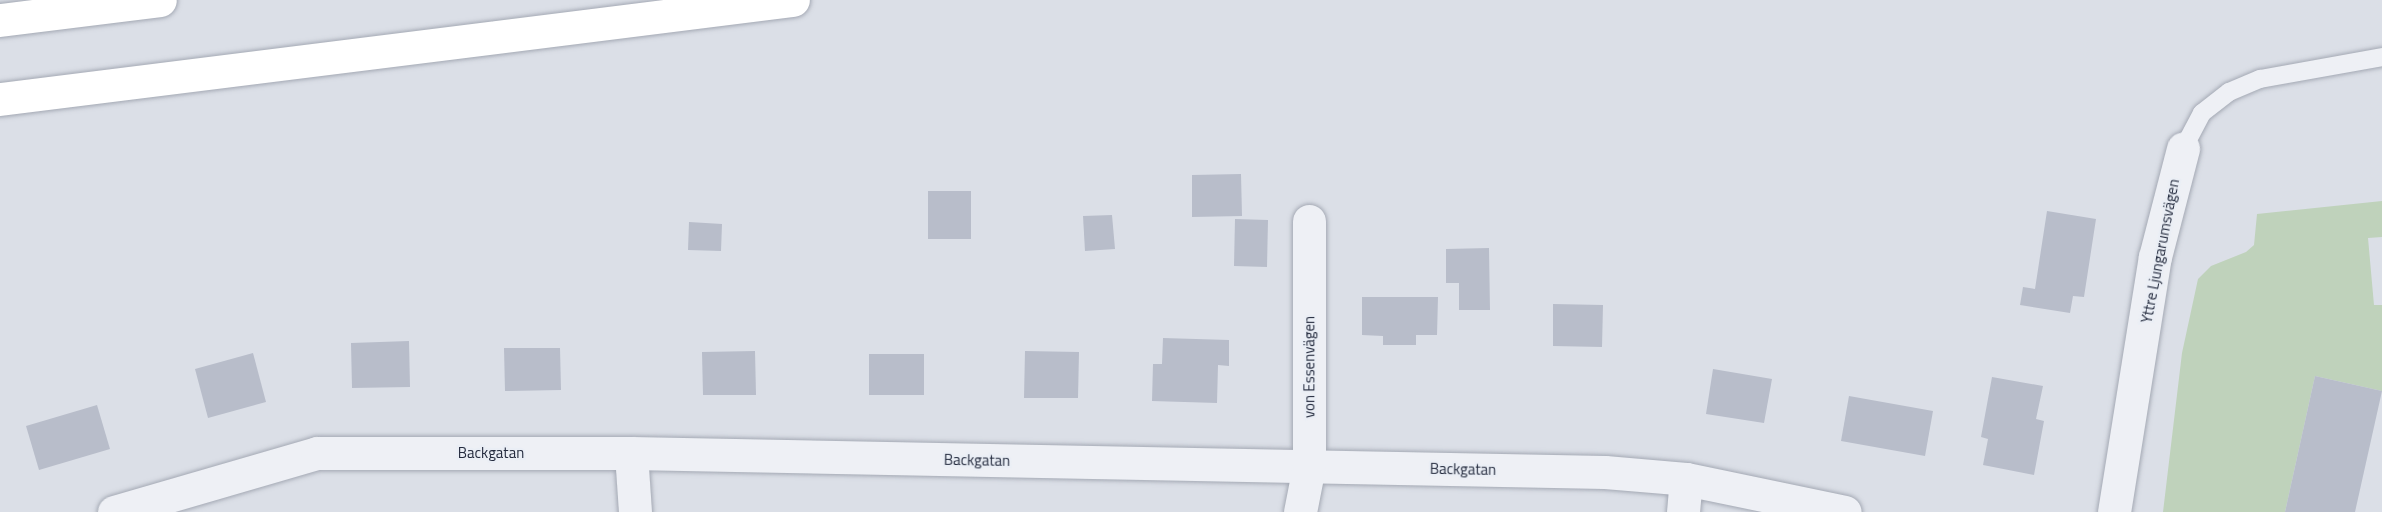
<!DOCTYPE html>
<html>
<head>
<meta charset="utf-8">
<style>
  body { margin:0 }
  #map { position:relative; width:2382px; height:512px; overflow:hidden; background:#dbdfe7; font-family:"Titillium Web",sans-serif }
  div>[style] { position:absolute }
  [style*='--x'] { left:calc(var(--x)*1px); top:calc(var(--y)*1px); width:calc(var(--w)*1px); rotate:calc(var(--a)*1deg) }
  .green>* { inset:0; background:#bfd2bb }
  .building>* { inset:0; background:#b8bdca }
  .roads { filter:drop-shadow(0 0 2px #a4a9b4) drop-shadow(0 0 2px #a4a9b4) }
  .lane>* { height:18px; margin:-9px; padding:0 9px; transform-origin:9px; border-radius:9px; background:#eef0f5 }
  .street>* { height:33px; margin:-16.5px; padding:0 16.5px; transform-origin:16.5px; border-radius:16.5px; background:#eef0f5 }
  .highway>* { height:33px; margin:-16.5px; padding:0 16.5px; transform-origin:16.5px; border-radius:16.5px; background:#fff }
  span { translate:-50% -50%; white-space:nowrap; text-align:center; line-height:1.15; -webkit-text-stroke:4.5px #eaeef5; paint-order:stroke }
  .street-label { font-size:15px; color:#242b3e }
</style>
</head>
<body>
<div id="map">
  <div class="green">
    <i style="clip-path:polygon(2382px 201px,2382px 237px,2368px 238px,2374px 305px,2382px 305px,2382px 391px,2315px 376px,2285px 512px,2163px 512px,2182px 353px,2198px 279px,2211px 266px,2246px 252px,2254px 245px,2257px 214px)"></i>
  </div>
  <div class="building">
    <i style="clip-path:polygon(1241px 174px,1242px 216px,1192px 217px,1192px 175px)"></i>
    <i style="clip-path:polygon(928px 191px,971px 191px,971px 239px,928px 239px)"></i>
    <i style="clip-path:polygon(2047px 211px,2096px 219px,2084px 297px,2073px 296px,2070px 313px,2020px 305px,2023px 287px,2035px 289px)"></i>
    <i style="clip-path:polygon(1112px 215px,1115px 249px,1085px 251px,1083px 216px)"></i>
    <i style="clip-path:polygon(1235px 219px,1268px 220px,1267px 267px,1234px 266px)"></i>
    <i style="clip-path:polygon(689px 222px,722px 224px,721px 251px,688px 250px)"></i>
    <i style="clip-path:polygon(1489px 248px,1490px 310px,1459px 310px,1459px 283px,1446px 283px,1446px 249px)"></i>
    <i style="clip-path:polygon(1362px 297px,1438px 297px,1437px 335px,1416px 335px,1416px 345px,1383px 345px,1383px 336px,1362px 335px)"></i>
    <i style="clip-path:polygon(1553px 304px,1603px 305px,1602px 347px,1553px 346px)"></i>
    <i style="clip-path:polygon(1163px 338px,1229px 340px,1229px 366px,1218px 365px,1217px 403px,1152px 401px,1153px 364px,1162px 364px)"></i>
    <i style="clip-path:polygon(409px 341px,410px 387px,352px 388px,351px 343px)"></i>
    <i style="clip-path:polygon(504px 348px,560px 348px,561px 390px,505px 391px)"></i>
    <i style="clip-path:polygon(755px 351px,756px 395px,703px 395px,702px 352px)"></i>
    <i style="clip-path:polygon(1025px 351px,1079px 352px,1078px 398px,1024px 398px)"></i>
    <i style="clip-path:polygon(253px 353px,266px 402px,208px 418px,195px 369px)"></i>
    <i style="clip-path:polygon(869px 354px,924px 354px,924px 395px,869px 395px)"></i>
    <i style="clip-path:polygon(1713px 369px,1772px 379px,1764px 423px,1706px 414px)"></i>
    <i style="clip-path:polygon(2315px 376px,2382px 391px,2355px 512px,2285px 512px)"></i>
    <i style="clip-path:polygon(1992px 377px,2043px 386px,2036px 419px,2044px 421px,2034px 475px,1983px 465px,1988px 439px,1981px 437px)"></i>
    <i style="clip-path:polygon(1849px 396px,1933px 411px,1925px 456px,1841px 441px)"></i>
    <i style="clip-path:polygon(97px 405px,110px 449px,39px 470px,26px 426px)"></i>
  </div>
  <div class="roads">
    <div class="lane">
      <i style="--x:2183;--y:149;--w:41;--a:-62.2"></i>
      <i style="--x:2202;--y:113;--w:34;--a:-38"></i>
      <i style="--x:2229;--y:92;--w:34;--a:-23"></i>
      <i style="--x:2260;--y:79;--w:124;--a:-10.2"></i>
    </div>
    <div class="street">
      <i style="--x:631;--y:453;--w:59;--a:86.1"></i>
      <i style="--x:114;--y:512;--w:211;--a:-16.2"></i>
      <i style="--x:317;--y:453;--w:314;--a:0"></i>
      <i style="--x:631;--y:453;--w:974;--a:1.12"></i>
      <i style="--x:1605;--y:472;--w:81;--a:4.9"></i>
      <i style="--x:1686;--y:479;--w:162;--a:11.7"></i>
      <i style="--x:1300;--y:512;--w:47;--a:-78.9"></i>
      <i style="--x:1309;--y:466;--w:245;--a:-90"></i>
      <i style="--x:1683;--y:512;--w:33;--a:-85"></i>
      <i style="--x:2114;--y:512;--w:258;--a:-80.9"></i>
      <i style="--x:2155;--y:257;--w:112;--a:-75.5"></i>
    </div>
    <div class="highway">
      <i style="--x:0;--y:20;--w:161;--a:-7.1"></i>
      <i style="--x:0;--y:99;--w:799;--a:-7.12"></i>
    </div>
  </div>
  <div class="street-label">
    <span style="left:2160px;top:251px;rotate:-79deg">Yttre Ljungarumsvägen</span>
    <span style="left:1309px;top:367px;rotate:-90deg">von Essenvägen</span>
    <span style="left:491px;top:453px">Backgatan</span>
    <span style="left:977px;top:460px;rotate:1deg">Backgatan</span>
    <span style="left:1463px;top:469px;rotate:1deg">Backgatan</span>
  </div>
</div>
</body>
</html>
